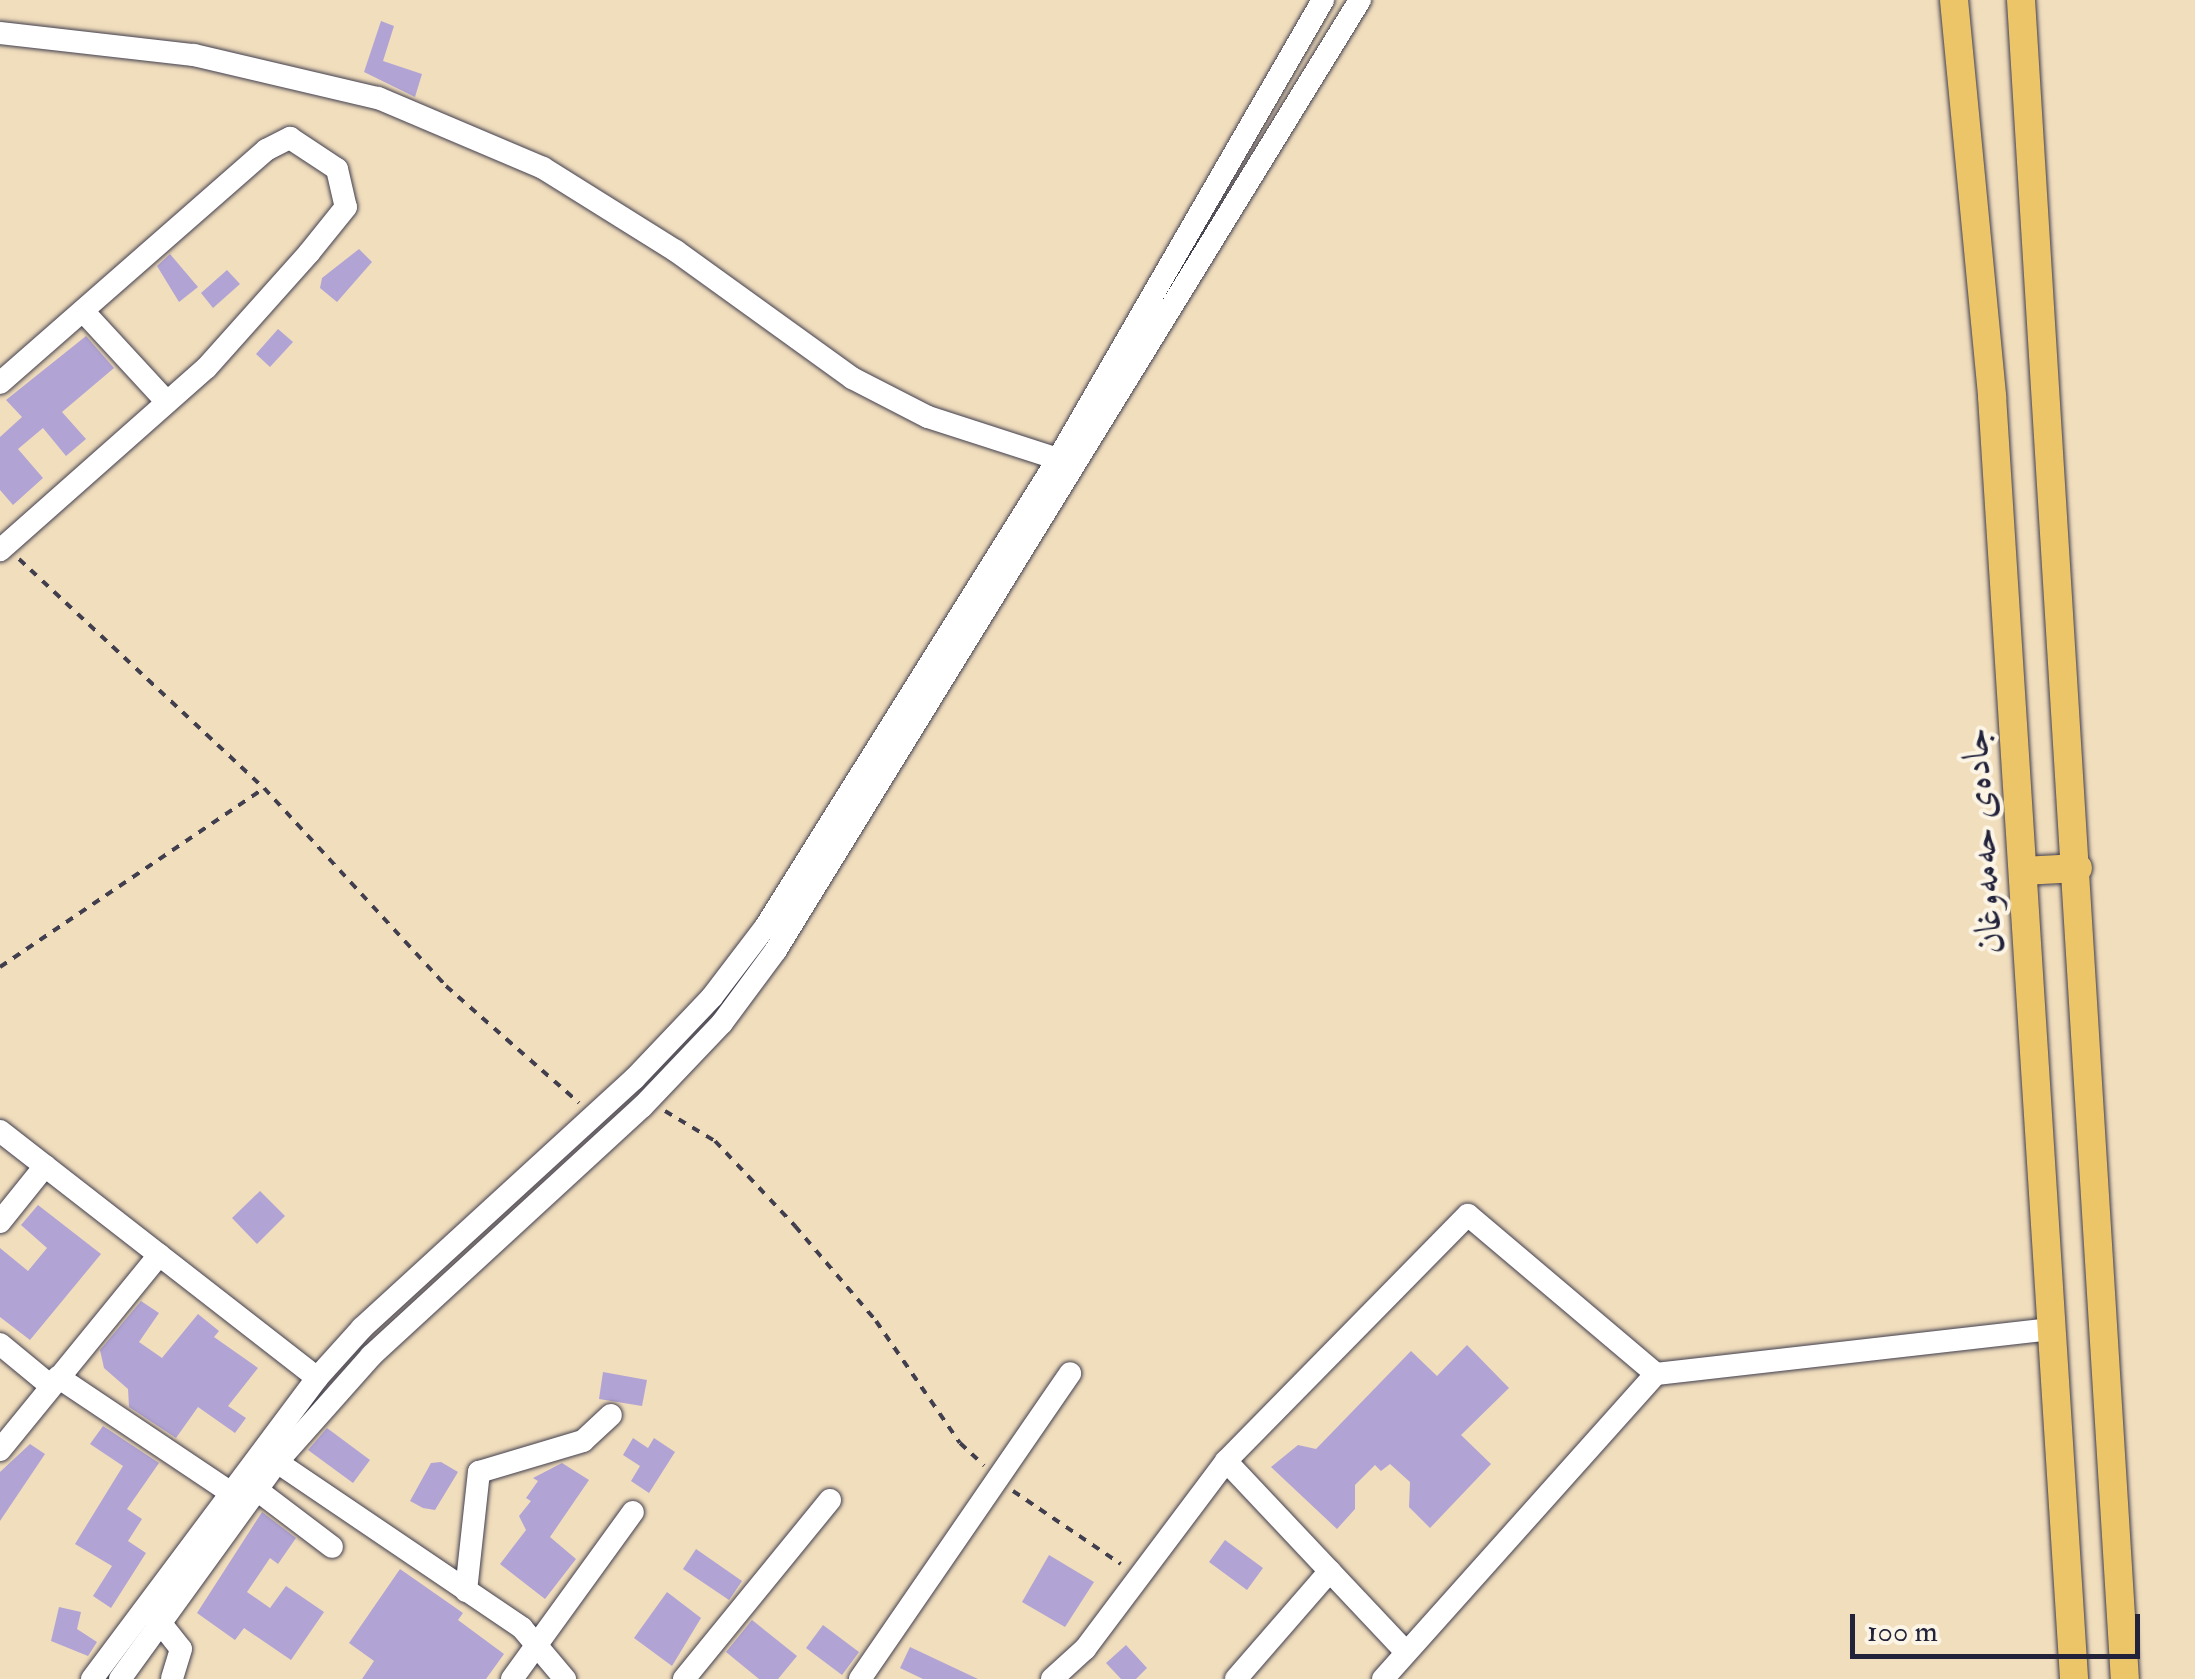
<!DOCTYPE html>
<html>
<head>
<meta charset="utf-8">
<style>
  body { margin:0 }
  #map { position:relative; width:2195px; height:1679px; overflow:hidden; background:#f1debd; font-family:"IM FELL Double Pica",Amiri,serif }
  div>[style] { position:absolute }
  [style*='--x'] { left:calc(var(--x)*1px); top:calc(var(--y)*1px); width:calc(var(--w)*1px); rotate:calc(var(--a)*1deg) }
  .building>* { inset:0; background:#b1a4d4 }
  .path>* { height:4px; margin-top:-2px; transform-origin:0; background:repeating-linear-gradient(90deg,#413e4e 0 8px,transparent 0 16px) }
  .roads { filter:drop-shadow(0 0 2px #413e4e) drop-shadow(0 0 2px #413e4e) }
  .minor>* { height:22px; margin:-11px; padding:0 11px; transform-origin:11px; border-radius:11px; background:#fff }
  .major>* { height:28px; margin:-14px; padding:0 14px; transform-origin:14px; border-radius:14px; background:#edc569 }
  span { translate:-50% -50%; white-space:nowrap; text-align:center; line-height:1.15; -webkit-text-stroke:8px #fcf5e5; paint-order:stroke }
  .street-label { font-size:38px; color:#22223b }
  .scale { position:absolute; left:1850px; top:1614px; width:290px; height:45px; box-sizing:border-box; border:5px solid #22223b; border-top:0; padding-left:12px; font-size:30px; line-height:35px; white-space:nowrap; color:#22223b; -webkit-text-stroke:8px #fcf5e5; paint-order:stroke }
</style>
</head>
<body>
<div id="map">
  <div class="building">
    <i style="clip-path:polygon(381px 21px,394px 26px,383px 61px,422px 74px,415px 97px,364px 72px)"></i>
    <i style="clip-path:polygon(359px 249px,372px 262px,337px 302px,320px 288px,322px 278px)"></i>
    <i style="clip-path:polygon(170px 254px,198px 287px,179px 302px,157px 266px)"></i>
    <i style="clip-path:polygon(227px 270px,240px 284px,213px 308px,201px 293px)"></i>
    <i style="clip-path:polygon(278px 329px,293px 342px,270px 367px,256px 354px)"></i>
    <i style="clip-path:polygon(86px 336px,114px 368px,62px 412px,86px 439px,66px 456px,43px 428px,18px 449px,43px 478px,13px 505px,0 490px,0 437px,22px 417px,6px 400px)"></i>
    <i style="clip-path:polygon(260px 1191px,285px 1216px,257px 1244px,232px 1218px)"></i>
    <i style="clip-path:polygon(38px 1205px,101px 1254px,30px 1340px,0 1317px,0 1248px,28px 1271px,47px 1248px,21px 1225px)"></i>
    <i style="clip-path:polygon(141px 1301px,159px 1313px,139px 1342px,162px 1358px,198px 1314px,219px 1331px,214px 1337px,258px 1368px,228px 1406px,246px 1418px,235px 1433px,198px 1407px,176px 1438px,129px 1407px,128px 1389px,104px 1368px,100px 1350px)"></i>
    <i style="clip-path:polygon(1467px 1345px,1509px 1388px,1461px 1435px,1491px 1464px,1430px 1528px,1409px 1507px,1410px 1482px,1390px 1464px,1381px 1471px,1375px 1465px,1355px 1485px,1355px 1509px,1337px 1529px,1271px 1467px,1298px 1445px,1316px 1449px,1411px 1351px,1437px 1376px)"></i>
    <i style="clip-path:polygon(603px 1372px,647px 1380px,642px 1406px,599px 1399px)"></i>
    <i style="clip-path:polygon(103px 1426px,159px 1463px,127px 1509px,142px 1519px,128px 1541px,146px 1553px,111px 1608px,93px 1596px,112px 1566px,75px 1544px,123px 1466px,90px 1444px)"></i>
    <i style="clip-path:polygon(327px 1428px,370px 1460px,353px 1483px,308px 1450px)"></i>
    <i style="clip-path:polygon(633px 1438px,648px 1448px,654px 1438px,675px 1452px,649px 1493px,631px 1481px,640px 1466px,623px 1455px)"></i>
    <i style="clip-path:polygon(30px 1444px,45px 1454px,0 1521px,0 1472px)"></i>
    <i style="clip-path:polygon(441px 1462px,458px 1472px,435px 1510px,423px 1508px,410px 1501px,431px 1463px)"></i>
    <i style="clip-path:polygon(562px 1463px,589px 1480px,550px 1537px,576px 1559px,545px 1599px,500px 1564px,526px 1530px,519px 1516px,531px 1501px,526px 1498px,538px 1481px,533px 1478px)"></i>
    <i style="clip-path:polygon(262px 1512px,296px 1538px,278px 1564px,270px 1558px,247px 1592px,270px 1608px,286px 1586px,324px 1612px,291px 1660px,244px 1628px,235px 1640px,197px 1613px)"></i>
    <i style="clip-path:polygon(1225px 1540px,1263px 1568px,1247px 1590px,1209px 1562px)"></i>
    <i style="clip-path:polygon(696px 1549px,742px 1581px,729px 1600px,683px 1569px)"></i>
    <i style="clip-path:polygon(1049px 1555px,1094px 1582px,1065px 1627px,1022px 1602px)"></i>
    <i style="clip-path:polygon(400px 1569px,463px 1613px,458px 1620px,504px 1654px,486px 1679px,362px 1679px,374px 1661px,349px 1643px)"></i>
    <i style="clip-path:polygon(667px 1592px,701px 1618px,672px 1666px,634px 1638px)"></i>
    <i style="clip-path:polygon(59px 1607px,81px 1612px,77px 1629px,97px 1642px,88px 1656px,51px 1641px)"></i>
    <i style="clip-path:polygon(752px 1620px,797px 1656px,778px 1679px,759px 1679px,726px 1652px)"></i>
    <i style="clip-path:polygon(823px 1625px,859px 1652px,842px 1675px,806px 1648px)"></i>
    <i style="clip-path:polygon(1126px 1645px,1147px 1668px,1136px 1679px,1121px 1679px,1106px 1663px)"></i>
    <i style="clip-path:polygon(910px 1647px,978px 1679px,923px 1679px,900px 1668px)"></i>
  </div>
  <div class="path">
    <i style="--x:19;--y:559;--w:335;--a:43.1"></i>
    <i style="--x:0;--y:967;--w:319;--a:-34.1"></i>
    <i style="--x:264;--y:788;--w:269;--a:47.4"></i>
    <i style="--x:446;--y:986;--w:177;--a:41.3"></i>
    <i style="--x:665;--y:1111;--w:58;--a:31"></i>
    <i style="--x:715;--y:1141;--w:117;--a:46.7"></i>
    <i style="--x:795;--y:1226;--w:125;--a:49.5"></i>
    <i style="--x:876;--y:1321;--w:148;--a:55.5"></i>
    <i style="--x:960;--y:1443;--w:33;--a:43"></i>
    <i style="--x:1013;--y:1491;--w:130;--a:34.1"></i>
  </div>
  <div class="roads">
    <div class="minor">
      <i style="--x:0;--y:33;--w:195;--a:6.5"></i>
      <i style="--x:194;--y:55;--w:189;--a:13.2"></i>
      <i style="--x:378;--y:98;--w:179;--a:23"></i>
      <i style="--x:543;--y:168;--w:157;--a:32"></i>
      <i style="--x:676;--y:251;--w:217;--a:35.8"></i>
      <i style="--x:852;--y:378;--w:85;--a:27.2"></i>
      <i style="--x:928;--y:417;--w:137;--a:17.9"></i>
      <i style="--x:83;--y:311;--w:121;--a:47.3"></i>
      <i style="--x:0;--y:383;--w:354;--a:-41.2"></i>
      <i style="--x:266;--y:150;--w:27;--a:-27"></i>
      <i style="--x:290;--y:138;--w:56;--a:33.4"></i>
      <i style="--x:337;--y:169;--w:39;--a:77"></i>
      <i style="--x:346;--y:207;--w:59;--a:128.8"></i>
      <i style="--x:309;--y:253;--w:154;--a:131.8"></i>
      <i style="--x:206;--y:368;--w:275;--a:138.5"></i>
      <i style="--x:0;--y:1131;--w:402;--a:37.9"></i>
      <i style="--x:0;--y:1222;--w:72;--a:-51.2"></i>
      <i style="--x:0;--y:1344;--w:66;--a:39.5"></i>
      <i style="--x:58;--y:1377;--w:205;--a:33.8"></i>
      <i style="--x:0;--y:1450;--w:252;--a:-50.8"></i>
      <i style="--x:1226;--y:1461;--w:262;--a:46.7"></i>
      <i style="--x:277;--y:1462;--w:296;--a:34.1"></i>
      <i style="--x:522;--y:1628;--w:67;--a:49.9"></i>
      <i style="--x:257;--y:1490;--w:94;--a:37.2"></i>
      <i style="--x:466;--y:1591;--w:120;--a:-83.8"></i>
      <i style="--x:479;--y:1472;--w:109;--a:-16.6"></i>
      <i style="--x:583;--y:1441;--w:38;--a:-43"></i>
      <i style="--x:151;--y:1611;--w:48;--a:51.7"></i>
      <i style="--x:181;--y:1649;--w:31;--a:107"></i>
      <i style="--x:92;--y:1679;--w:376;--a:-53.2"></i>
      <i style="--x:317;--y:1378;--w:67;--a:-48"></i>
      <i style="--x:362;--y:1328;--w:369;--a:-42.5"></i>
      <i style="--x:634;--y:1079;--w:113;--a:-46.4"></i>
      <i style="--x:712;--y:997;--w:89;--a:-52.7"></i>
      <i style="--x:766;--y:926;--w:551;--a:-57.98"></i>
      <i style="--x:1058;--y:459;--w:530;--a:-60"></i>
      <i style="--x:120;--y:1679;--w:268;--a:-54.1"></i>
      <i style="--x:277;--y:1462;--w:142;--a:-48.4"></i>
      <i style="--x:371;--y:1356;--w:368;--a:-42.6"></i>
      <i style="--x:642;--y:1107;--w:116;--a:-46.4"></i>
      <i style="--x:722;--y:1023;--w:91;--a:-53.5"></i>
      <i style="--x:776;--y:950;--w:1115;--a:-58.42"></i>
      <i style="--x:512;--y:1679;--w:206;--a:-54.1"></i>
      <i style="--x:684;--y:1679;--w:231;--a:-50.8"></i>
      <i style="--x:860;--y:1679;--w:371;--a:-55.5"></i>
      <i style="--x:1052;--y:1679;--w:45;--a:-42.3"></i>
      <i style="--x:1085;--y:1649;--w:235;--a:-53.1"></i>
      <i style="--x:1226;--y:1461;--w:345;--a:-45.5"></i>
      <i style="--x:1468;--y:1215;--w:246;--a:40.2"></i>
      <i style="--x:1236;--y:1679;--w:143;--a:-49"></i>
      <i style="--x:1383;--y:1679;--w:409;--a:-48.2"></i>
      <i style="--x:1656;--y:1374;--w:400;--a:-6.5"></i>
    </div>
    <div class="major">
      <i style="--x:1954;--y:0;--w:398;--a:84.5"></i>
      <i style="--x:1992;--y:396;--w:1286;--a:86.34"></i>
      <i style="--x:2021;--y:0;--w:1682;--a:86.46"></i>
      <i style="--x:2023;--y:871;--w:55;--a:-3.1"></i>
    </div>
  </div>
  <div class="street-label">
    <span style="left:1983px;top:841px;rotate:-94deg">جادەی حەمەوغان</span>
  </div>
  <div class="scale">100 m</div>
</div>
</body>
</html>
